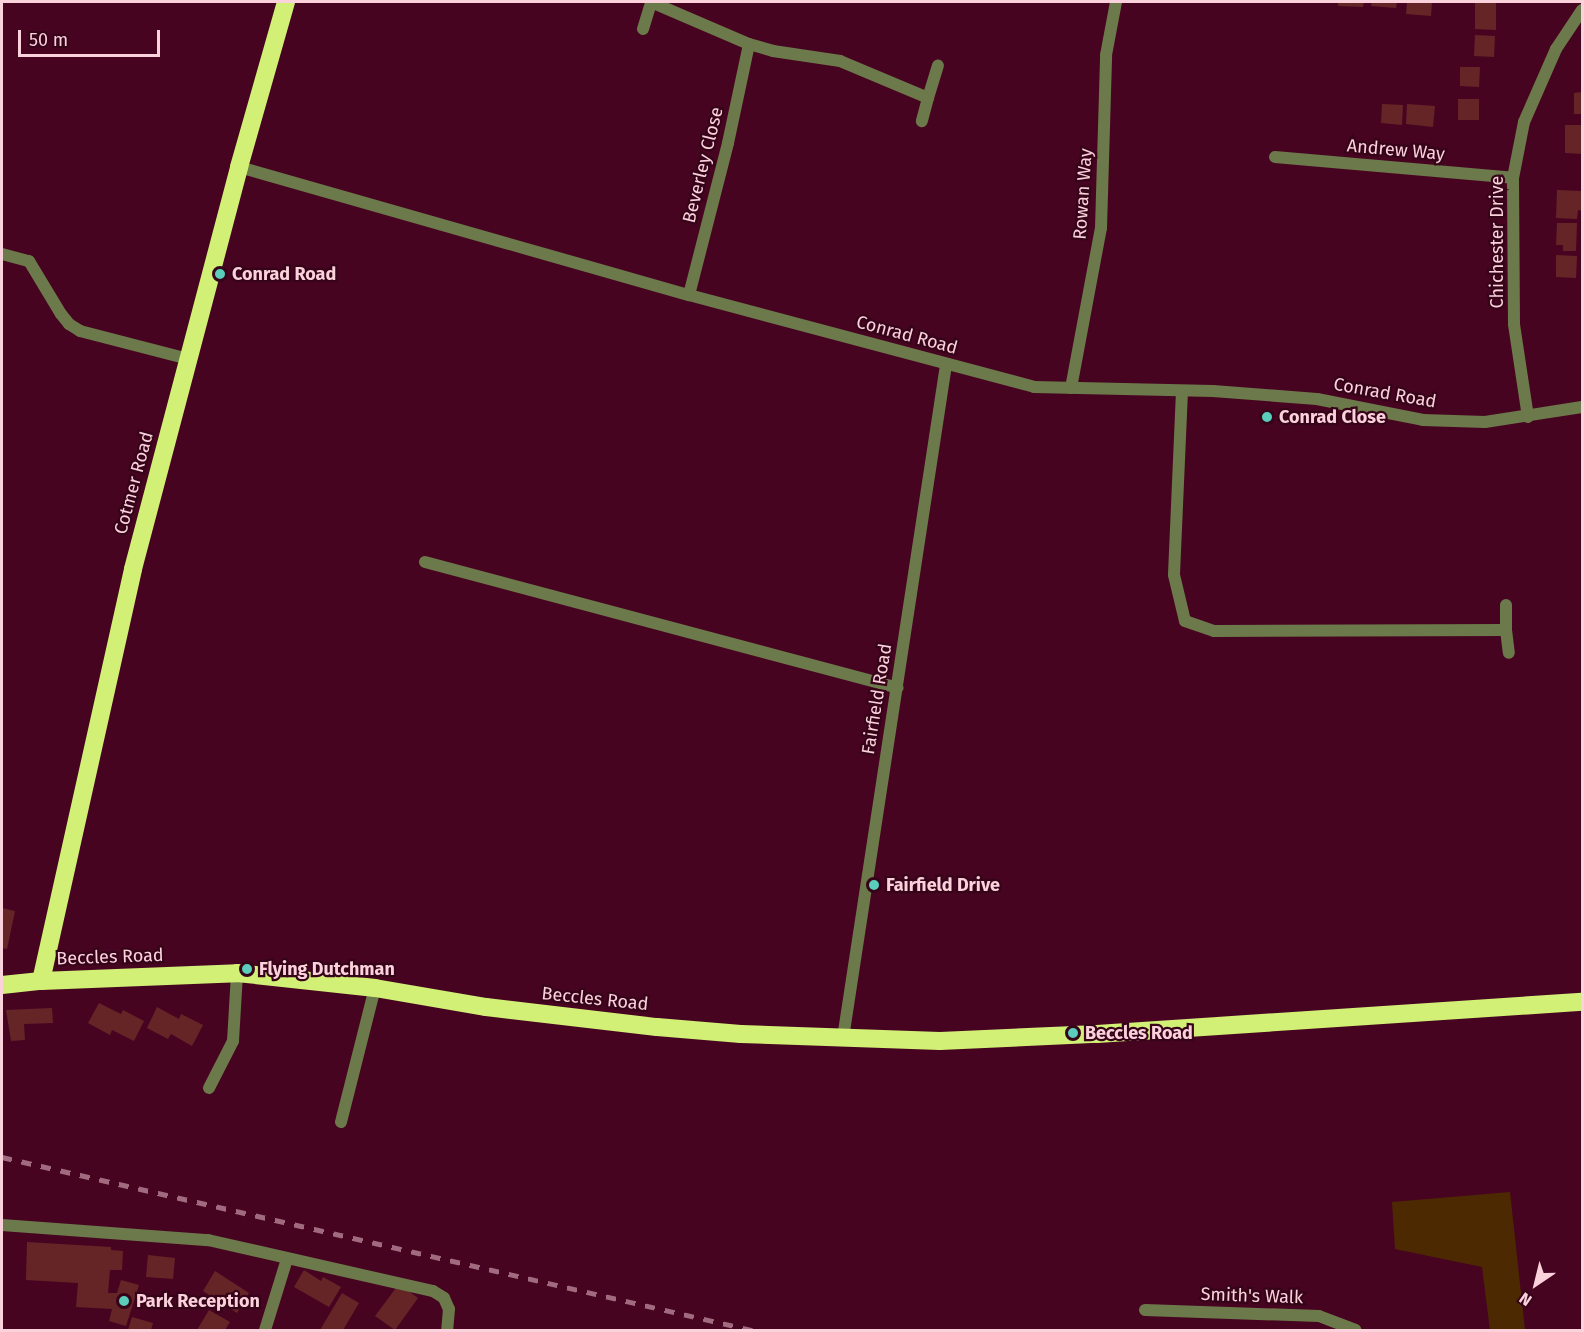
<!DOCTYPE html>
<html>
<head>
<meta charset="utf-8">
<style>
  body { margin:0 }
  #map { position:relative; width:1584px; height:1332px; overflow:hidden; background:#470421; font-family:"Fira Sans",sans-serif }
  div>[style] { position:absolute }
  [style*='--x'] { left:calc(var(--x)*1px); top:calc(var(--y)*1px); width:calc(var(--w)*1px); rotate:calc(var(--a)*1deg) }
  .green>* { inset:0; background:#4d2901 }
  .building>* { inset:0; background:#652527 }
  .street>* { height:12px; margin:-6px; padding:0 6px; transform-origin:6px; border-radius:6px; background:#6c794a }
  .highway>* { height:18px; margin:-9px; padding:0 9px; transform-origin:9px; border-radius:9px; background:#d1f075 }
  .rail>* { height:4.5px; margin-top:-2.25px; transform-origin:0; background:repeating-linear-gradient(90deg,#a16a7e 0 10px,transparent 0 20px) }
  .dots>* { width:16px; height:16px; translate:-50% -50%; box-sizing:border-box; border:3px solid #360419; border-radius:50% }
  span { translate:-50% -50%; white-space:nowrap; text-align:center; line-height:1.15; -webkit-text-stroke:4.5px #360419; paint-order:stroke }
  .street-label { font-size:18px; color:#fbd1dc }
  .poi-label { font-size:18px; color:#fbd1dc; font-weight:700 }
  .left { translate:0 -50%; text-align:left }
  .frame { position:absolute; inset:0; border:3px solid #fbd1dc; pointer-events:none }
  .north { position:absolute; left:1506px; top:1254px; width:60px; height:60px; -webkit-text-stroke:4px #360419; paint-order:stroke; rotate:215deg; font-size:16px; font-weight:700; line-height:24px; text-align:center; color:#fbd1dc }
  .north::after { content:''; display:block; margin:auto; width:21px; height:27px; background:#fbd1dc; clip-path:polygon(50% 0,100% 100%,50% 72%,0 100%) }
  .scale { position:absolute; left:18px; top:30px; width:142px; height:27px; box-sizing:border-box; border:3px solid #fbd1dc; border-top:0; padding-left:8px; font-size:18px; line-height:21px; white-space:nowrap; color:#fbd1dc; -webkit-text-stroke:4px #360419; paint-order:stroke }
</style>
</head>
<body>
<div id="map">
  <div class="green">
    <i style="clip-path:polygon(1510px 1192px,1525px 1330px,1490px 1330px,1482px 1267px,1395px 1249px,1392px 1202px)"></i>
  </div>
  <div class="building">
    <i style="clip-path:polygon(1338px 2px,1364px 2px,1363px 7px,1338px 6px)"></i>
    <i style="clip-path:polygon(1372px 2px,1397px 2px,1396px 8px,1371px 6px)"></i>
    <i style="clip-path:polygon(1407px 2px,1432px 2px,1431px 16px,1406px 14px)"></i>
    <i style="clip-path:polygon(1475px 2px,1496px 3px,1496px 30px,1475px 29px)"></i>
    <i style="clip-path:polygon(1475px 35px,1495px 36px,1494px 57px,1474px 56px)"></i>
    <i style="clip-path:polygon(1460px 67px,1480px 67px,1479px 87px,1460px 86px)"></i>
    <i style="clip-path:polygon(1582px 92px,1582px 114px,1574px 114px,1574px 93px)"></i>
    <i style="clip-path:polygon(1458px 99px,1479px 99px,1479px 120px,1458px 120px)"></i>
    <i style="clip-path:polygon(1382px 104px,1403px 105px,1402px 125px,1381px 123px)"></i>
    <i style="clip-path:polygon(1407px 104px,1435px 106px,1433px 127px,1406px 124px)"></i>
    <i style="clip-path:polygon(1565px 125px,1582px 125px,1582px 154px,1565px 153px)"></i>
    <i style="clip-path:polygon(1557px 190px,1582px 191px,1582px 211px,1578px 210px,1577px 219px,1556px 218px)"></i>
    <i style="clip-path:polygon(1557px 223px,1577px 223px,1576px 251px,1563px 251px,1563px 245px,1556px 245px)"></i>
    <i style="clip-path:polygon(1556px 255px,1577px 256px,1576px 278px,1556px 277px)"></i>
    <i style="clip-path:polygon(2px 908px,15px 911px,7px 949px,2px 948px)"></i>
    <i style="clip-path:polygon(99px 1003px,121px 1014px,123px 1010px,144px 1021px,134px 1041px,112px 1030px,110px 1035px,88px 1023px)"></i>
    <i style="clip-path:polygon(157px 1007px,179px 1019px,181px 1014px,203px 1025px,192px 1046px,171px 1034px,168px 1039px,147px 1028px)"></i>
    <i style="clip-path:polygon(52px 1008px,53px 1023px,24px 1024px,25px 1040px,11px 1041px,6px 1010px)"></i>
    <i style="clip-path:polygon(27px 1242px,111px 1247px,111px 1250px,123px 1251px,122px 1270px,110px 1270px,108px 1293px,117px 1293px,121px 1280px,139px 1285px,126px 1326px,109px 1321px,112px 1309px,76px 1307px,78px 1283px,26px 1280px)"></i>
    <i style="clip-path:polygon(148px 1255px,175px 1258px,173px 1279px,146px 1277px)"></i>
    <i style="clip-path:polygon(304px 1270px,321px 1281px,323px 1277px,341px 1287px,329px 1307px,294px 1287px)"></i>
    <i style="clip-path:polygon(215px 1271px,249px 1293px,237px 1313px,203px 1291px)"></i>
    <i style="clip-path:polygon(399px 1284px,418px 1298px,395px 1330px,375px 1316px)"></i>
    <i style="clip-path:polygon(342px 1293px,359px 1303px,343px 1330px,320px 1330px)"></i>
    <i style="clip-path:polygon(209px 1310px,230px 1322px,225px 1330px,197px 1330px)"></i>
    <i style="clip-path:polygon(132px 1317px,153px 1323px,151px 1330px,128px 1330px)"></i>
  </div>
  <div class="street">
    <i style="--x:651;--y:2;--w:107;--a:23.2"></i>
    <i style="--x:749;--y:44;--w:25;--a:16"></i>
    <i style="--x:773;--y:51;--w:68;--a:8.5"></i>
    <i style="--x:840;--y:61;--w:95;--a:22.8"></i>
    <i style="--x:928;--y:98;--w:24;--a:105"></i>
    <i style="--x:643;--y:29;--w:28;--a:-73"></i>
    <i style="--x:928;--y:98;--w:34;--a:-73"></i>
    <i style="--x:1275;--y:157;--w:239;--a:5"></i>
    <i style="--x:239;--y:167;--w:468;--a:15.9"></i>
    <i style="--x:689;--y:295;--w:357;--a:14.9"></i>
    <i style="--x:1034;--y:387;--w:179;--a:1.3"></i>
    <i style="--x:1213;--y:391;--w:104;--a:4.4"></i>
    <i style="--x:1317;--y:399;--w:108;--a:11.2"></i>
    <i style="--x:1423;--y:420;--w:62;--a:1.8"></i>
    <i style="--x:1485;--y:422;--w:98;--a:-8.8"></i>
    <i style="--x:2;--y:254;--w:28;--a:15"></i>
    <i style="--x:29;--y:261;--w:62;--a:58.9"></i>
    <i style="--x:61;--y:314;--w:13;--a:51"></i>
    <i style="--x:69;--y:324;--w:13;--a:32"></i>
    <i style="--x:80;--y:331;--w:112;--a:14.5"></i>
    <i style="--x:689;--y:295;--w:157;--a:-75.6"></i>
    <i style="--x:728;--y:143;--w:101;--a:-78"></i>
    <i style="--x:1071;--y:388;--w:163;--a:-79.4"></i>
    <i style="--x:1101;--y:228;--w:173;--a:-88.3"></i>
    <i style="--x:1106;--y:55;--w:54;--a:-79.3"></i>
    <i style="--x:1182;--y:391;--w:184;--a:92.5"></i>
    <i style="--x:1174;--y:575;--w:47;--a:76.6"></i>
    <i style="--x:1185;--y:621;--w:31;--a:19"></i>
    <i style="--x:1214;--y:631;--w:292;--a:-0.2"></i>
    <i style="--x:1506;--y:630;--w:25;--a:-90"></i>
    <i style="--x:1528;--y:417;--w:94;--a:-98.6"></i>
    <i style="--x:1514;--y:324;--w:146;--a:-90.4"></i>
    <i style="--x:1513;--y:178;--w:57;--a:-78.9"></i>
    <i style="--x:1524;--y:122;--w:80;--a:-66.3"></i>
    <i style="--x:1556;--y:49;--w:47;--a:-56.3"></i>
    <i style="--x:425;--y:562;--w:489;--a:14.9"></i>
    <i style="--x:1506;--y:630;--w:23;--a:83"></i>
    <i style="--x:843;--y:1038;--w:681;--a:-81.3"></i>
    <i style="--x:209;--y:1088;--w:53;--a:-62.9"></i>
    <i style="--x:233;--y:1041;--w:68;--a:-86.6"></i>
    <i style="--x:341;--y:1122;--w:138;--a:-75.8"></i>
    <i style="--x:2;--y:1225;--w:207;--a:4.2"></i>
    <i style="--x:208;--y:1240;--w:231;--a:12.8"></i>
    <i style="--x:433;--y:1291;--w:13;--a:32"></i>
    <i style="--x:444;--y:1298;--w:12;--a:66"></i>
    <i style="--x:449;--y:1309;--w:21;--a:95"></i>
    <i style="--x:1145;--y:1310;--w:174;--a:2"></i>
    <i style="--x:1319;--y:1316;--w:39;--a:21"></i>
    <i style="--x:265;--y:1330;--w:74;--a:-72.8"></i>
  </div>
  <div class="highway">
    <i style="--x:41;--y:981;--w:422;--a:-77.4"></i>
    <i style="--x:133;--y:569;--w:416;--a:-75.2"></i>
    <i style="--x:239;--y:167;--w:172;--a:-74.1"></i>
    <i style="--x:2;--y:985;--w:39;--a:-6"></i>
    <i style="--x:41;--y:981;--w:196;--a:-2.3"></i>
    <i style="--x:237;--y:973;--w:139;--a:6.2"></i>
    <i style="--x:375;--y:988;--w:113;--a:9.7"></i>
    <i style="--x:486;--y:1007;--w:172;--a:6.7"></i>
    <i style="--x:657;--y:1027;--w:84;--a:4.8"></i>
    <i style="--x:741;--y:1034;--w:199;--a:2"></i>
    <i style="--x:940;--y:1041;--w:157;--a:-2.6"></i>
    <i style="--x:1097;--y:1034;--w:486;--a:-3.8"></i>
  </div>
  <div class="rail">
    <i style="--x:2;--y:1157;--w:770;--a:12.99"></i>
  </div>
  <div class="dots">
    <i style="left:220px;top:274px;background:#5bcebb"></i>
    <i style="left:1267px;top:417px;background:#5bcebb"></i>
    <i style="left:874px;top:885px;background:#5bcebb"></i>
    <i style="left:247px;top:969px;background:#5bcebb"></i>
    <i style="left:1073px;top:1033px;background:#5bcebb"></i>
    <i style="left:124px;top:1301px;background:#5bcebb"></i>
  </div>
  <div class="street-label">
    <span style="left:1396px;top:150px;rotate:5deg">Andrew Way</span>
    <span style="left:703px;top:165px;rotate:-76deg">Beverley Close</span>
    <span style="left:1083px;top:194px;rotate:-86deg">Rowan Way</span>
    <span style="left:1497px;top:242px;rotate:-90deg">Chichester Drive</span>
    <span style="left:907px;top:335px;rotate:15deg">Conrad Road</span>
    <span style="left:1385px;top:393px;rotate:10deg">Conrad Road</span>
    <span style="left:134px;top:483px;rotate:-75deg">Cotmer Road</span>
    <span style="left:877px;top:699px;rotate:-81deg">Fairfield Road</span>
    <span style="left:110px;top:957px;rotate:-2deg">Beccles Road</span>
    <span style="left:595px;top:999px;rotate:6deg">Beccles Road</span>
    <span style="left:1252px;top:1296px;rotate:2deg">Smith's Walk</span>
  </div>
  <div class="poi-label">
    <span class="left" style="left:232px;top:274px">Conrad Road</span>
    <span class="left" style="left:1279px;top:417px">Conrad Close</span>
    <span class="left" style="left:886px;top:885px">Fairfield Drive</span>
    <span class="left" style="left:259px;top:969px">Flying Dutchman</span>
    <span class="left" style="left:1085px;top:1033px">Beccles Road</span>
    <span class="left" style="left:136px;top:1301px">Park Reception</span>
  </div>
  <div class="frame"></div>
  <div class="north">N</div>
  <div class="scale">50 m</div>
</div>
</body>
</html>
